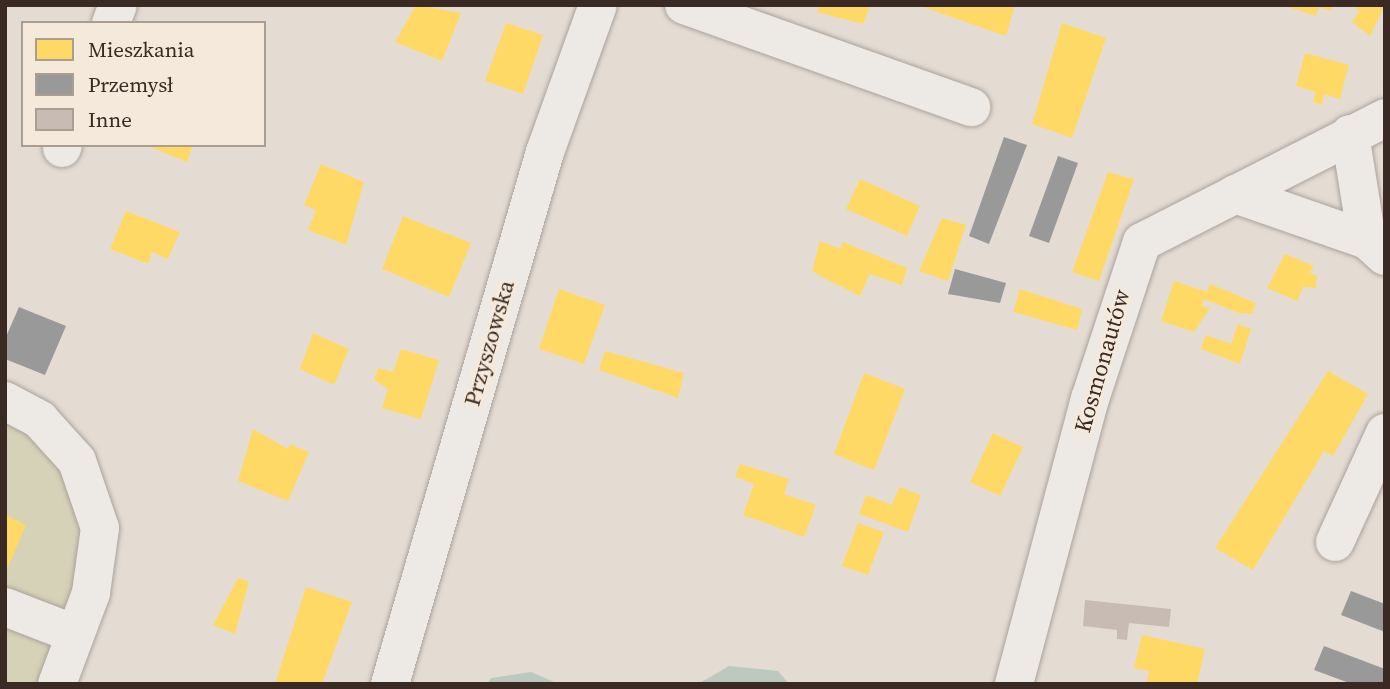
<!DOCTYPE html>
<html>
<head>
<meta charset="utf-8">
<style>
  body { margin:0 }
  #map { position:relative; width:1390px; height:689px; overflow:hidden; background:#e4dcd3; font-family:"Source Serif 4",serif }
  div>[style] { position:absolute }
  [style*='--x'] { left:calc(var(--x)*1px); top:calc(var(--y)*1px); width:calc(var(--w)*1px); rotate:calc(var(--a)*1deg) }
  .green>* { inset:0; background:#d6d2b7 }
  .water>* { inset:0; background:#bcc9bf }
  .homes>* { inset:0; background:#ffd966 }
  .industry>* { inset:0; background:#999 }
  .building>* { inset:0; background:#c8bbb4 }
  .roads { filter:drop-shadow(0 0 2px #aaa29b) drop-shadow(0 0 2px #aaa29b) }
  .minor>* { height:38px; margin:-19px; padding:0 19px; transform-origin:19px; border-radius:19px; background:#ede9e4 }
  span { translate:-50% -50%; white-space:nowrap; text-align:center; line-height:1.15; -webkit-text-stroke:7px #f4e9db; paint-order:stroke }
  .street-label { font-size:23px; color:#3a2a23 }
  .frame { position:absolute; inset:0; border:7px solid #3a2a23; pointer-events:none }
  .legend { position:absolute; left:21px; top:21px; width:245px; height:126px; box-sizing:border-box; background:#f4e9db; border:2px solid #aa9d91; margin:0; padding:9px 12px; list-style:none; font-size:21px; color:#3a2a23 }
  .legend li { display:flex; align-items:center; gap:14px; height:35px }
  .legend b { width:35px; border:2px solid #aa9d91 }
</style>
</head>
<body>
<div id="map">
  <div class="green">
    <i style="clip-path:polygon(5px 401px,95px 504px,57px 684px,5px 684px)"></i>
  </div>
  <div class="water">
    <i style="clip-path:polygon(729px 666px,778px 671px,789px 684px,698px 684px)"></i>
    <i style="clip-path:polygon(531px 672px,559px 684px,487px 684px,491px 678px)"></i>
  </div>
  <div class="homes">
    <i style="clip-path:polygon(416px 5px,461px 13px,442px 61px,395px 42px)"></i>
    <i style="clip-path:polygon(819px 5px,870px 5px,863px 24px,817px 12px)"></i>
    <i style="clip-path:polygon(917px 5px,1015px 5px,1006px 36px)"></i>
    <i style="clip-path:polygon(1282px 5px,1333px 5px,1331px 11px,1319px 7px,1316px 16px)"></i>
    <i style="clip-path:polygon(1354px 5px,1385px 5px,1370px 36px,1352px 22px,1359px 12px)"></i>
    <i style="clip-path:polygon(506px 23px,543px 35px,523px 94px,485px 81px)"></i>
    <i style="clip-path:polygon(1062px 23px,1106px 38px,1072px 138px,1032px 124px)"></i>
    <i style="clip-path:polygon(1305px 53px,1349px 65px,1340px 99px,1324px 94px,1322px 105px,1313px 102px,1316px 92px,1296px 86px)"></i>
    <i style="clip-path:polygon(146px 145px,193px 145px,187px 162px)"></i>
    <i style="clip-path:polygon(321px 164px,364px 182px,346px 245px,308px 230px,316px 210px,304px 205px)"></i>
    <i style="clip-path:polygon(1108px 172px,1134px 179px,1099px 281px,1072px 272px)"></i>
    <i style="clip-path:polygon(860px 179px,920px 206px,907px 236px,846px 209px)"></i>
    <i style="clip-path:polygon(126px 211px,180px 232px,168px 259px,152px 252px,148px 264px,110px 249px)"></i>
    <i style="clip-path:polygon(403px 216px,471px 243px,449px 297px,382px 269px)"></i>
    <i style="clip-path:polygon(942px 218px,966px 225px,948px 281px,919px 271px)"></i>
    <i style="clip-path:polygon(820px 241px,840px 249px,843px 242px,907px 268px,902px 285px,870px 274px,860px 296px,824px 278px,812px 271px)"></i>
    <i style="clip-path:polygon(1285px 254px,1314px 266px,1310px 273px,1317px 276px,1316px 288px,1303px 287px,1297px 301px,1267px 288px)"></i>
    <i style="clip-path:polygon(1174px 281px,1207px 292px,1210px 284px,1256px 303px,1252px 314px,1239px 313px,1204px 299px,1202px 306px,1210px 308px,1194px 332px,1161px 321px)"></i>
    <i style="clip-path:polygon(559px 289px,605px 305px,584px 364px,539px 349px)"></i>
    <i style="clip-path:polygon(1020px 289px,1082px 309px,1077px 330px,1013px 312px)"></i>
    <i style="clip-path:polygon(1238px 324px,1251px 329px,1240px 364px,1201px 349px,1206px 335px,1231px 344px)"></i>
    <i style="clip-path:polygon(313px 333px,349px 349px,334px 385px,300px 369px)"></i>
    <i style="clip-path:polygon(401px 349px,439px 360px,421px 419px,382px 408px,388px 389px,374px 380px,378px 368px,393px 372px)"></i>
    <i style="clip-path:polygon(605px 351px,684px 373px,678px 398px,599px 370px)"></i>
    <i style="clip-path:polygon(1328px 371px,1368px 394px,1333px 456px,1324px 451px,1253px 570px,1215px 548px)"></i>
    <i style="clip-path:polygon(864px 373px,905px 389px,874px 470px,834px 454px)"></i>
    <i style="clip-path:polygon(253px 429px,288px 449px,290px 444px,309px 452px,288px 501px,238px 481px)"></i>
    <i style="clip-path:polygon(993px 433px,1023px 447px,1000px 496px,970px 482px)"></i>
    <i style="clip-path:polygon(740px 464px,789px 479px,784px 494px,816px 505px,804px 537px,743px 515px,754px 484px,735px 477px)"></i>
    <i style="clip-path:polygon(899px 487px,921px 495px,908px 532px,859px 514px,866px 495px,892px 505px)"></i>
    <i style="clip-path:polygon(5px 515px,26px 525px,5px 574px)"></i>
    <i style="clip-path:polygon(858px 523px,884px 532px,868px 575px,842px 566px)"></i>
    <i style="clip-path:polygon(238px 578px,249px 582px,235px 634px,213px 625px)"></i>
    <i style="clip-path:polygon(306px 587px,352px 602px,322px 684px,275px 684px)"></i>
    <i style="clip-path:polygon(1142px 635px,1205px 649px,1197px 684px,1146px 684px,1149px 671px,1134px 668px)"></i>
  </div>
  <div class="industry">
    <i style="clip-path:polygon(1004px 137px,1027px 145px,989px 244px,969px 236px)"></i>
    <i style="clip-path:polygon(1058px 156px,1078px 163px,1049px 243px,1029px 236px)"></i>
    <i style="clip-path:polygon(955px 269px,1006px 283px,1000px 303px,948px 294px)"></i>
    <i style="clip-path:polygon(19px 307px,66px 326px,45px 375px,5px 359px,5px 339px)"></i>
    <i style="clip-path:polygon(1351px 591px,1385px 604px,1385px 632px,1341px 615px)"></i>
    <i style="clip-path:polygon(1324px 646px,1385px 669px,1385px 684px,1352px 684px,1314px 670px)"></i>
  </div>
  <div class="building">
    <i style="clip-path:polygon(1085px 600px,1171px 609px,1169px 627px,1129px 623px,1127px 640px,1117px 639px,1117px 630px,1083px 626px)"></i>
  </div>
  <div class="roads">
    <div class="minor">
      <i style="--x:684;--y:5;--w:305;--a:19.6"></i>
      <i style="--x:111;--y:23;--w:19;--a:-69"></i>
      <i style="--x:1350;--y:134;--w:107;--a:80.9"></i>
      <i style="--x:62;--y:148;--w:3;--a:-72"></i>
      <i style="--x:1235;--y:194;--w:140;--a:19.2"></i>
      <i style="--x:1367;--y:240;--w:24;--a:42"></i>
      <i style="--x:5;--y:401;--w:40;--a:28"></i>
      <i style="--x:40;--y:420;--w:55;--a:47.9"></i>
      <i style="--x:77;--y:461;--w:71;--a:71.1"></i>
      <i style="--x:100;--y:528;--w:66;--a:97.9"></i>
      <i style="--x:91;--y:593;--w:97;--a:110.5"></i>
      <i style="--x:1335;--y:542;--w:120;--a:-65.4"></i>
      <i style="--x:5;--y:607;--w:75;--a:21.1"></i>
      <i style="--x:390;--y:684;--w:554;--a:-73.76"></i>
      <i style="--x:545;--y:152;--w:156;--a:-70.2"></i>
      <i style="--x:1014;--y:684;--w:295;--a:-75.1"></i>
      <i style="--x:1090;--y:399;--w:165;--a:-71.7"></i>
      <i style="--x:1142;--y:242;--w:273;--a:-27"></i>
    </div>
  </div>
  <div class="street-label">
    <span style="left:489px;top:343px;rotate:-74deg">Przyszowska</span>
    <span style="left:1102px;top:361px;rotate:-74deg">Kosmonautów</span>
  </div>
  <div class="frame"></div>
  <ul class="legend">
  <li><b style="height:19px;background:#ffd966"></b>Mieszkania</li>
  <li><b style="height:19px;background:#999"></b>Przemysł</li>
  <li><b style="height:19px;background:#c8bbb4"></b>Inne</li>
  </ul>
</div>
</body>
</html>
